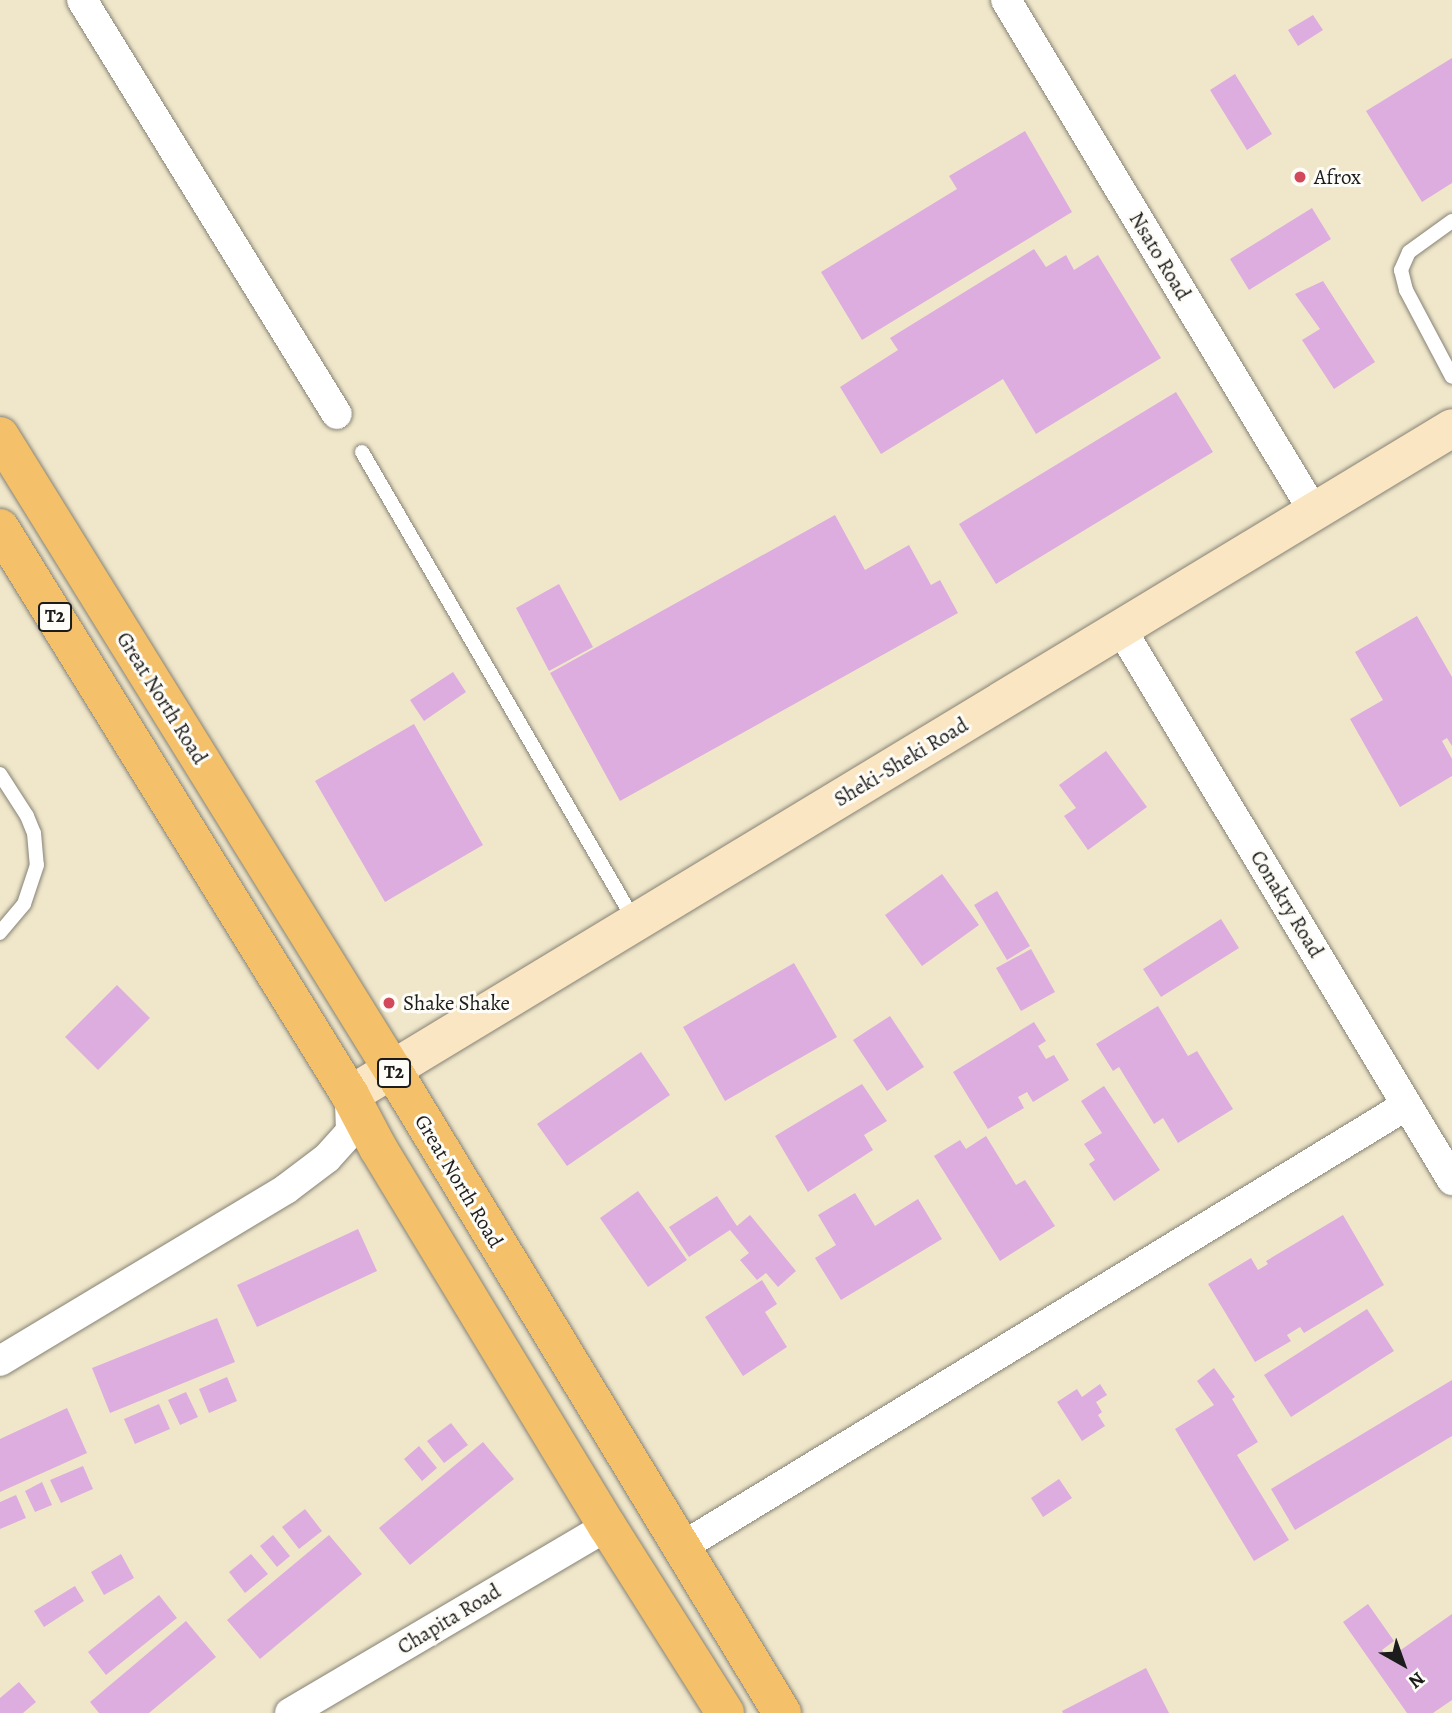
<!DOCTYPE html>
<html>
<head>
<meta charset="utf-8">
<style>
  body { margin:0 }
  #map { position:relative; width:1452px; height:1713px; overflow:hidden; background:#f0e7cb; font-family:Alegreya,serif }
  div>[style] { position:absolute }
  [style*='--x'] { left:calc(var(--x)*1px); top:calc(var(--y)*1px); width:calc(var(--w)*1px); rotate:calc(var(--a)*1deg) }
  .building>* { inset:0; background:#dcadde }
  .roads { filter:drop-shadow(0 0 2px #868274) drop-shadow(0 0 2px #868274) }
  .lane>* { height:14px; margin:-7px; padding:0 7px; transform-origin:7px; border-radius:7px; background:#fff }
  .street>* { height:30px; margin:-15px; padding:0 15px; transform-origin:15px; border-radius:15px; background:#fff }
  .secondary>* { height:38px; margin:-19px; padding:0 19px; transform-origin:19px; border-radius:19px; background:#fbe6c3 }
  .primary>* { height:38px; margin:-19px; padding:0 19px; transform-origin:19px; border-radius:19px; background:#f4c16a }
  .dots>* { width:19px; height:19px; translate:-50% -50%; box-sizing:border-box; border:4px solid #fdfcf7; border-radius:50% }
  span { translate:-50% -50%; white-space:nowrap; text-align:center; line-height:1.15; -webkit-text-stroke:6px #fdfcf7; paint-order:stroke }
  .shield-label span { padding:2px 5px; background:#fdfcf7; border:2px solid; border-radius:5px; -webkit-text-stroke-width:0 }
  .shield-label { font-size:19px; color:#1c1c1c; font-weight:700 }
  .poi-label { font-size:21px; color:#1c1c1c }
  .left { translate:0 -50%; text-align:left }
  .street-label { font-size:21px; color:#1c1c1c }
  .north { position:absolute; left:1368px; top:1629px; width:70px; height:70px; -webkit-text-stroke:5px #fdfcf7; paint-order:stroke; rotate:140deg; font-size:19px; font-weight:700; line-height:28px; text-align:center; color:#1c1c1c }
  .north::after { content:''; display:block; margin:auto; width:24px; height:32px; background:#1c1c1c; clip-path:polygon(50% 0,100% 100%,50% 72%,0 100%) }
</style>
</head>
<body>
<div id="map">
  <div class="building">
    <i style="clip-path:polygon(1313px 15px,1323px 30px,1298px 46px,1288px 30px)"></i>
    <i style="clip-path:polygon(1452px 58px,1452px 183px,1422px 202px,1366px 111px)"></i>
    <i style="clip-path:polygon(1235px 74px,1272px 134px,1247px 150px,1210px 90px)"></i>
    <i style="clip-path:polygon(1025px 131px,1072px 212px,862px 340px,821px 272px,957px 189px,949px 176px)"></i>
    <i style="clip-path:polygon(1312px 208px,1331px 239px,1249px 290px,1230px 259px)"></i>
    <i style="clip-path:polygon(1034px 249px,1046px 267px,1066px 255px,1074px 270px,1098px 255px,1161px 358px,1036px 434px,1003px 379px,881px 454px,840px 387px,898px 350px,890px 338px)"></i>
    <i style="clip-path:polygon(1323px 281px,1375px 362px,1334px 389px,1302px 340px,1320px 329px,1295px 294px)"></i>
    <i style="clip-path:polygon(1176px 392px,1213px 452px,996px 584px,959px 524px)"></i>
    <i style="clip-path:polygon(835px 515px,865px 570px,909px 545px,931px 585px,940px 580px,958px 613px,620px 801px,550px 673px)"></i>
    <i style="clip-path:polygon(559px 584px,593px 647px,549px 671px,516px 608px)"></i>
    <i style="clip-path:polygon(1417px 616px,1452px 677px,1452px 746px,1447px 738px,1442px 741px,1452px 759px,1452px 776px,1400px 807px,1350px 719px,1383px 700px,1355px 652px)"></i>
    <i style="clip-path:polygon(453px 672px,466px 692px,424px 721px,410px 700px)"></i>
    <i style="clip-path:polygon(414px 724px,483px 845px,385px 902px,315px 781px)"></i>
    <i style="clip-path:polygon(1106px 751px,1147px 807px,1088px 850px,1064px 816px,1076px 808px,1059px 785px)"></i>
    <i style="clip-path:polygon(942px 874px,979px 925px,922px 966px,885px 915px)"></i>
    <i style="clip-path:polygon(997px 891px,1030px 946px,1007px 960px,974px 905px)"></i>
    <i style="clip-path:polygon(1221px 919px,1239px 948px,1161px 997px,1143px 969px)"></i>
    <i style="clip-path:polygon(1031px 949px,1055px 992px,1021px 1011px,996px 968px)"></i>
    <i style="clip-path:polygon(794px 963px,837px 1037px,725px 1101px,683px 1027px)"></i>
    <i style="clip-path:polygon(117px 985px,150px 1018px,98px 1070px,65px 1037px)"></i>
    <i style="clip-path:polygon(1158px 1006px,1188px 1056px,1197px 1051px,1233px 1109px,1178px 1143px,1163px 1118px,1154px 1124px,1119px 1067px,1113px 1071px,1096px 1044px)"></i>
    <i style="clip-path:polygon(890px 1016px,924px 1067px,887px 1091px,853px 1040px)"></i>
    <i style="clip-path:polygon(1034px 1022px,1046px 1041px,1038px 1046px,1046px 1059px,1054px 1055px,1069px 1080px,1033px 1102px,1027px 1092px,1018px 1097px,1024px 1108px,988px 1129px,953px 1072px)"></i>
    <i style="clip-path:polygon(641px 1052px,670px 1095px,567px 1166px,537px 1124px)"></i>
    <i style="clip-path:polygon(862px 1084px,887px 1121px,864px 1135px,873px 1150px,808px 1192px,775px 1136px)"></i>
    <i style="clip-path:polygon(1104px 1086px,1160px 1170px,1114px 1201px,1089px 1164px,1095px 1160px,1084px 1144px,1102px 1133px,1081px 1101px)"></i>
    <i style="clip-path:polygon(986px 1136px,1016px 1185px,1025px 1180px,1055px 1226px,1000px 1261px,934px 1156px,960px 1140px,966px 1149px)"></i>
    <i style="clip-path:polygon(638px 1191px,687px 1260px,648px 1287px,600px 1218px)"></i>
    <i style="clip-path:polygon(855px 1193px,875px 1226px,918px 1199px,942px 1239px,841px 1300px,815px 1258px,836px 1245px,818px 1215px)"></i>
    <i style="clip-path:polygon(717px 1196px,737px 1226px,750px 1215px,796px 1271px,778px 1287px,766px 1273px,757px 1280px,740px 1260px,749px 1253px,730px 1230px,689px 1257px,669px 1227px)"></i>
    <i style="clip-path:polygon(1343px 1215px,1384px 1285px,1304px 1333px,1300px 1327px,1287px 1335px,1291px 1341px,1255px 1362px,1208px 1284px,1251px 1258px,1258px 1270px,1268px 1264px,1266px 1261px)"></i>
    <i style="clip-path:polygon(358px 1229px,377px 1271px,257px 1327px,237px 1285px)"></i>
    <i style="clip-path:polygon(762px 1280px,777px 1304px,765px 1312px,787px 1347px,743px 1376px,705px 1317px)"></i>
    <i style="clip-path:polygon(1367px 1309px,1394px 1351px,1291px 1417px,1264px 1375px)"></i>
    <i style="clip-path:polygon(217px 1318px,235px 1362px,110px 1413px,92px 1368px)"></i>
    <i style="clip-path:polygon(1214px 1368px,1235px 1397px,1232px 1399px,1258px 1442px,1237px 1455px,1289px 1540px,1254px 1561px,1175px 1429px,1214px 1405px,1197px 1381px)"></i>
    <i style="clip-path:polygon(227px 1377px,237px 1401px,209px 1413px,199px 1389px)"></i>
    <i style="clip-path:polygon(1452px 1380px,1452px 1436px,1295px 1530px,1271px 1489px)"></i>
    <i style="clip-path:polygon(1100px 1384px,1107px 1395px,1096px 1402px,1102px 1412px,1098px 1415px,1105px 1426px,1082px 1441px,1057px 1402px,1077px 1389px,1082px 1397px)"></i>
    <i style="clip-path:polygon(186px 1392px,198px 1417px,180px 1425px,168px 1400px)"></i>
    <i style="clip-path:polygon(159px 1404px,170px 1429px,135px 1444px,124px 1419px)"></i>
    <i style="clip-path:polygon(67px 1408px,87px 1453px,0 1492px,0 1439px)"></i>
    <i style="clip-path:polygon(451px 1423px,468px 1445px,444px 1463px,427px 1441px)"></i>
    <i style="clip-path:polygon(483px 1442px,514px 1479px,410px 1565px,379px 1528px)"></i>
    <i style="clip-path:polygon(419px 1446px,437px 1468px,422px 1481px,404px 1459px)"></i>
    <i style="clip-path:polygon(83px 1466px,93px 1489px,61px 1503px,50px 1480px)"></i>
    <i style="clip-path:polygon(1059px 1479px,1072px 1498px,1043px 1517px,1031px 1498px)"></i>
    <i style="clip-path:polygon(42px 1482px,52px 1505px,35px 1512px,25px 1491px)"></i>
    <i style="clip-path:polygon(16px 1495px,26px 1518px,0 1529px,0 1502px)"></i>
    <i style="clip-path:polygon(305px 1509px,322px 1531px,299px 1549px,282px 1527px)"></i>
    <i style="clip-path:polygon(273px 1535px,290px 1556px,277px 1567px,260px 1546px)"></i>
    <i style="clip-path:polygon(329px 1535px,362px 1574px,260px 1659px,227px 1620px)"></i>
    <i style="clip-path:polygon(121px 1554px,134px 1578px,104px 1595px,91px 1572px)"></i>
    <i style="clip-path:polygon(251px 1554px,268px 1574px,245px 1593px,229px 1572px)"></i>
    <i style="clip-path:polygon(75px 1586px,84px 1601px,44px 1627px,34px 1611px)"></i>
    <i style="clip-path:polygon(159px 1595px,177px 1618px,106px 1675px,88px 1652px)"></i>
    <i style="clip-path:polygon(1368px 1604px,1394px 1641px,1382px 1650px,1388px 1659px,1452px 1614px,1452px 1700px,1433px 1713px,1407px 1713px,1343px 1622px)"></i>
    <i style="clip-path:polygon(186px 1621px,216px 1657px,149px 1713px,99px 1713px,90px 1702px)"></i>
    <i style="clip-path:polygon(1146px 1668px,1169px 1713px,1063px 1713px,1062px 1711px)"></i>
    <i style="clip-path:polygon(19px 1682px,36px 1702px,23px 1713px,0 1713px,0 1698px)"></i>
  </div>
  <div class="roads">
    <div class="lane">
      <i style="--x:1452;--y:221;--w:53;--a:144.2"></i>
      <i style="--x:1409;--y:252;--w:20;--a:114"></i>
      <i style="--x:1401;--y:270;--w:21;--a:76"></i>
      <i style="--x:1406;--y:290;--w:98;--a:62.1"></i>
      <i style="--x:362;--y:452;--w:541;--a:59.83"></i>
      <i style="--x:0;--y:774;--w:50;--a:57.3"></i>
      <i style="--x:27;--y:816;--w:18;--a:68"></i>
      <i style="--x:34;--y:833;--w:32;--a:85"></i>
      <i style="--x:37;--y:865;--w:41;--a:108.4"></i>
      <i style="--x:24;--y:904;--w:38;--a:130"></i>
    </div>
    <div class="street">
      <i style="--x:82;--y:0;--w:486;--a:58.4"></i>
      <i style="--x:1006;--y:0;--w:598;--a:58.97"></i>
      <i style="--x:1121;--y:629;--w:643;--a:59.01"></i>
      <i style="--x:0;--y:1361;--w:334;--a:-31"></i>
      <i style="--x:286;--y:1189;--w:51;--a:-37.1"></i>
      <i style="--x:327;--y:1158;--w:36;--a:-48"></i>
      <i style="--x:351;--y:1131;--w:36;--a:-92"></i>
      <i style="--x:680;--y:1548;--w:851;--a:-31.36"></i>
      <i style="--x:290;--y:1713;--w:368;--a:-30.5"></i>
    </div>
    <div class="secondary">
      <i style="--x:350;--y:1095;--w:1288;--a:-31.18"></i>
    </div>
    <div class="primary">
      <i style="--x:0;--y:436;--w:745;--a:58.23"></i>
      <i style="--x:392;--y:1069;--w:753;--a:58.8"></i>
      <i style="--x:0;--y:528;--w:666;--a:58.31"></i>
      <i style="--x:350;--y:1095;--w:60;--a:62.2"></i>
      <i style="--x:378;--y:1148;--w:442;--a:58.8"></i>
      <i style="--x:607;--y:1526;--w:221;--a:57.7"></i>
    </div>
  </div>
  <div class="dots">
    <i style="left:1300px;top:177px;background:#d1495b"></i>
    <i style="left:389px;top:1003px;background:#d1495b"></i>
  </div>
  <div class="shield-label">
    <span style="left:55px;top:617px">T2</span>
    <span style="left:394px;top:1073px">T2</span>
  </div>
  <div class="poi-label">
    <span class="left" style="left:1314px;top:177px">Afrox</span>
    <span class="left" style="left:403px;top:1003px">Shake Shake</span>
  </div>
  <div class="street-label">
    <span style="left:1160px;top:256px;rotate:59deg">Nsato Road</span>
    <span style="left:162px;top:698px;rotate:58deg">Great North Road</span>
    <span style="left:901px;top:762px;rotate:-31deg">Sheki-Sheki Road</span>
    <span style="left:1287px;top:904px;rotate:59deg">Conakry Road</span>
    <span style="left:459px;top:1181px;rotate:59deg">Great North Road</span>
    <span style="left:449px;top:1619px;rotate:-31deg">Chapita Road</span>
  </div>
  <div class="north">N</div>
</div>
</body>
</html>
